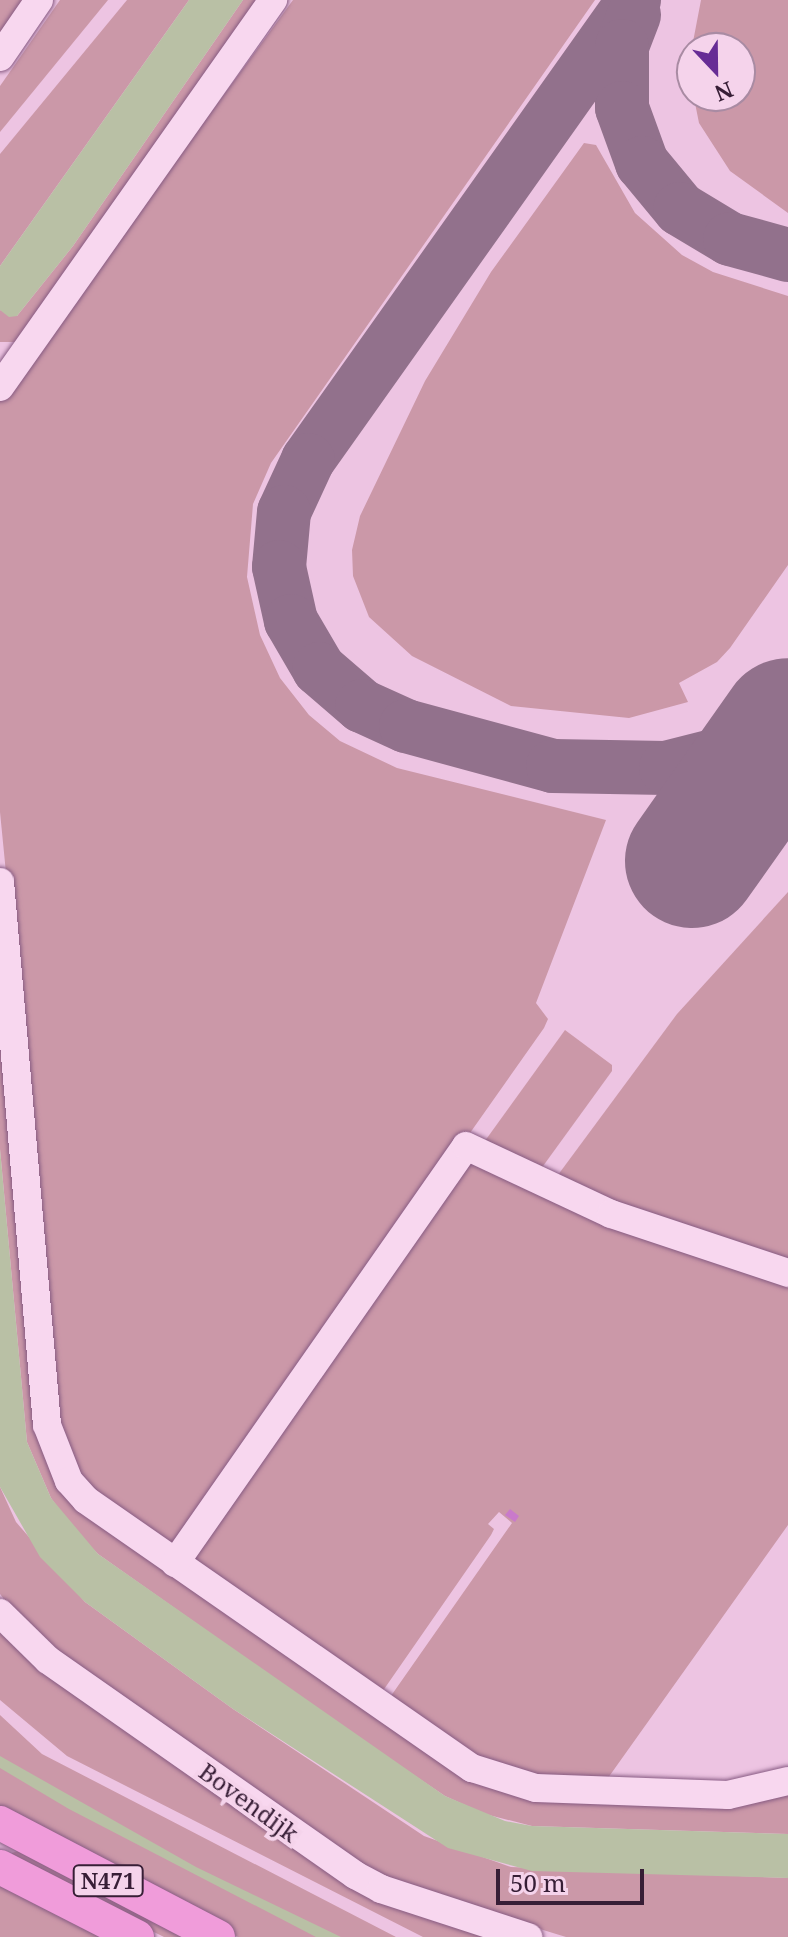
<!DOCTYPE html>
<html>
<head>
<meta charset="utf-8">
<style>
  body { margin:0 }
  #map { position:relative; width:788px; height:1937px; overflow:hidden; background:#edc4e2; font-family:"Noto Serif",serif }
  div>[style] { position:absolute }
  [style*='--x'] { left:calc(var(--x)*1px); top:calc(var(--y)*1px); width:calc(var(--w)*1px); rotate:calc(var(--a)*1deg) }
  .green>* { inset:0; background:#cb98a8 }
  .water>* { inset:0; background:#b9c0a5 }
  .taxiway>* { height:54px; margin:-27px; padding:0 27px; transform-origin:27px; border-radius:27px; background:#92718c }
  .runway>* { height:134px; margin:-67px; padding:0 67px; transform-origin:67px; border-radius:67px; background:#92718c }
  .building>* { inset:0; background:#c97acb }
  .roads { filter:drop-shadow(0 0 2px #875b83) drop-shadow(0 0 2px #875b83) }
  .minor>* { height:28px; margin:-14px; padding:0 14px; transform-origin:14px; border-radius:14px; background:#f8d7ef }
  .major>* { height:34px; margin:-17px; padding:0 17px; transform-origin:17px; border-radius:17px; background:#f09cda }
  span { translate:-50% -50%; white-space:nowrap; text-align:center; line-height:1.15; -webkit-text-stroke:8px #f5d3eb; paint-order:stroke }
  .shield-label span { padding:2px 6px; background:#f5d3eb; border:2px solid; border-radius:6px; -webkit-text-stroke-width:0 }
  .shield-label { font-size:22px; color:#371e36; font-weight:700 }
  .street-label { font-size:24px; color:#371e36 }
  .north { position:absolute; left:676px; top:32px; width:80px; height:80px; box-sizing:border-box; background:#f5d3eb; border:2px solid #a98ba3; border-radius:50%; rotate:158deg; font-size:22px; font-weight:700; line-height:32px; text-align:center; color:#371e36 }
  .north::after { content:''; display:block; margin:auto; width:28px; height:36px; background:#672c95; clip-path:polygon(50% 0,100% 100%,50% 72%,0 100%) }
  .scale { position:absolute; left:496px; top:1869px; width:148px; height:36px; box-sizing:border-box; border:4px solid #371e36; border-top:0; padding-left:10px; font-size:24px; line-height:28px; white-space:nowrap; color:#371e36; -webkit-text-stroke:6px #f5d3eb; paint-order:stroke }
</style>
</head>
<body>
<div id="map">
  <div class="green">
    <i style="clip-path:polygon(0 0,26px 0,0 39px)"></i>
    <i style="clip-path:polygon(60px 0,108px 0,0 132px,0 86px)"></i>
    <i style="clip-path:polygon(127px 0,189px 0,0 266px,0 154px)"></i>
    <i style="clip-path:polygon(243px 0,265px 0,18px 342px,0 342px,0 310px,17px 316px,73px 246px)"></i>
    <i style="clip-path:polygon(293px 0,595px 0,271px 463px,253px 504px,247px 577px,260px 635px,280px 678px,309px 715px,340px 741px,397px 768px,606px 820px,536px 1003px,548px 1019px,544px 1028px,176px 1550px,102px 1499px,63px 1452px,0 812px,0 401px)"></i>
    <i style="clip-path:polygon(evenodd,701px 0,788px 0,788px 213px,730px 171px,699px 123px,688px 68px,701px 0,692px 48px,740px 48px,740px 96px,692px 96px,692px 48px)"></i>
    <i style="clip-path:polygon(584px 143px,596px 145px,635px 213px,682px 255px,713px 272px,788px 296px,788px 565px,730px 648px,717px 662px,679px 683px,688px 702px,629px 718px,511px 706px,412px 656px,369px 617px,353px 576px,352px 550px,360px 516px,425px 381px,491px 272px)"></i>
    <i style="clip-path:polygon(788px 892px,788px 1266px,555px 1179px,677px 1014px)"></i>
    <i style="clip-path:polygon(0 980px,55px 1472px,484px 1777px,788px 1785px,788px 1834px,532px 1826px,485px 1814px,445px 1796px,356px 1736px,98px 1554px,71px 1526px,51px 1498px,27px 1442px,0 1149px)"></i>
    <i style="clip-path:polygon(565px 1030px,612px 1065px,612px 1071px,538px 1173px,482px 1145px)"></i>
    <i style="clip-path:polygon(472px 1158px,788px 1278px,788px 1525px,603px 1785px,508px 1776px,386px 1703px,512px 1523px,499px 1512px,488px 1524px,494px 1529px,491px 1535px,380px 1695px,188px 1558px)"></i>
    <i style="clip-path:polygon(0 1487px,16px 1522px,85px 1602px,233px 1709px,424px 1836px,511px 1867px,788px 1878px,788px 1937px,566px 1937px,386px 1882px,30px 1632px,0 1594px)"></i>
    <i style="clip-path:polygon(0 1629px,50px 1677px,209px 1787px,491px 1937px,423px 1937px,67px 1756px,0 1700px)"></i>
    <i style="clip-path:polygon(0 1715px,42px 1754px,396px 1937px,238px 1937px,0 1810px)"></i>
    <i style="clip-path:polygon(21px 1850px,189px 1937px,164px 1937px,13px 1862px,12px 1853px)"></i>
    <i style="clip-path:polygon(0 1881px,110px 1937px,0 1937px)"></i>
  </div>
  <div class="water">
    <i style="clip-path:polygon(189px 0,243px 0,73px 246px,17px 316px,9px 317px,0 310px,0 266px)"></i>
    <i style="clip-path:polygon(0 1149px,27px 1442px,51px 1498px,98px 1554px,445px 1796px,505px 1821px,532px 1826px,788px 1834px,788px 1878px,532px 1871px,448px 1848px,233px 1709px,85px 1602px,40px 1557px,0 1487px)"></i>
    <i style="clip-path:polygon(0 1756px,196px 1867px,341px 1937px,316px 1937px,69px 1809px,0 1768px)"></i>
  </div>
  <div class="taxiway">
    <i style="--x:634;--y:0;--w:564;--a:125.33"></i>
    <i style="--x:308;--y:460;--w:57;--a:114.8"></i>
    <i style="--x:284;--y:512;--w:55;--a:95.2"></i>
    <i style="--x:279;--y:567;--w:55;--a:77.5"></i>
    <i style="--x:291;--y:621;--w:56;--a:59.7"></i>
    <i style="--x:319;--y:669;--w:57;--a:40.7"></i>
    <i style="--x:362;--y:706;--w:48;--a:24.4"></i>
    <i style="--x:406;--y:726;--w:152;--a:15.2"></i>
    <i style="--x:553;--y:766;--w:113;--a:1"></i>
    <i style="--x:666;--y:768;--w:53;--a:-14.3"></i>
    <i style="--x:717;--y:755;--w:87;--a:-35.7"></i>
    <i style="--x:634;--y:15;--w:33;--a:111"></i>
    <i style="--x:622;--y:46;--w:62;--a:90"></i>
    <i style="--x:622;--y:108;--w:59;--a:70"></i>
    <i style="--x:642;--y:163;--w:60;--a:50.4"></i>
    <i style="--x:680;--y:209;--w:58;--a:31"></i>
    <i style="--x:730;--y:239;--w:60;--a:15.4"></i>
  </div>
  <div class="runway">
    <i style="--x:692;--y:861;--w:166;--a:-54.8"></i>
  </div>
  <div class="building">
    <i style="clip-path:polygon(510px 1509px,519px 1516px,515px 1522px,505px 1515px)"></i>
  </div>
  <div class="roads">
    <div class="minor">
      <i style="--x:0;--y:57;--w:69;--a:-55.6"></i>
      <i style="--x:0;--y:387;--w:474;--a:-54.8"></i>
      <i style="--x:0;--y:882;--w:545;--a:85.05"></i>
      <i style="--x:47;--y:1425;--w:60;--a:68.6"></i>
      <i style="--x:69;--y:1481;--w:25;--a:48"></i>
      <i style="--x:86;--y:1500;--w:470;--a:34.8"></i>
      <i style="--x:472;--y:1768;--w:67;--a:17.4"></i>
      <i style="--x:536;--y:1788;--w:192;--a:2.1"></i>
      <i style="--x:728;--y:1795;--w:62;--a:-13.1"></i>
      <i style="--x:175;--y:1563;--w:508;--a:-55.09"></i>
      <i style="--x:466;--y:1146;--w:160;--a:25.1"></i>
      <i style="--x:611;--y:1214;--w:187;--a:18.4"></i>
      <i style="--x:0;--y:1613;--w:67;--a:44.4"></i>
      <i style="--x:48;--y:1660;--w:375;--a:35"></i>
      <i style="--x:355;--y:1875;--w:30;--a:28"></i>
      <i style="--x:381;--y:1889;--w:155;--a:18.1"></i>
    </div>
    <div class="major">
      <i style="--x:0;--y:1823;--w:246;--a:27.6"></i>
      <i style="--x:0;--y:1867;--w:154;--a:27.1"></i>
    </div>
  </div>
  <div class="shield-label">
    <span style="left:108px;top:1881px">N471</span>
  </div>
  <div class="street-label">
    <span style="left:249px;top:1802px;rotate:36deg">Bovendijk</span>
  </div>
  <div class="north">N</div>
  <div class="scale">50 m</div>
</div>
</body>
</html>
